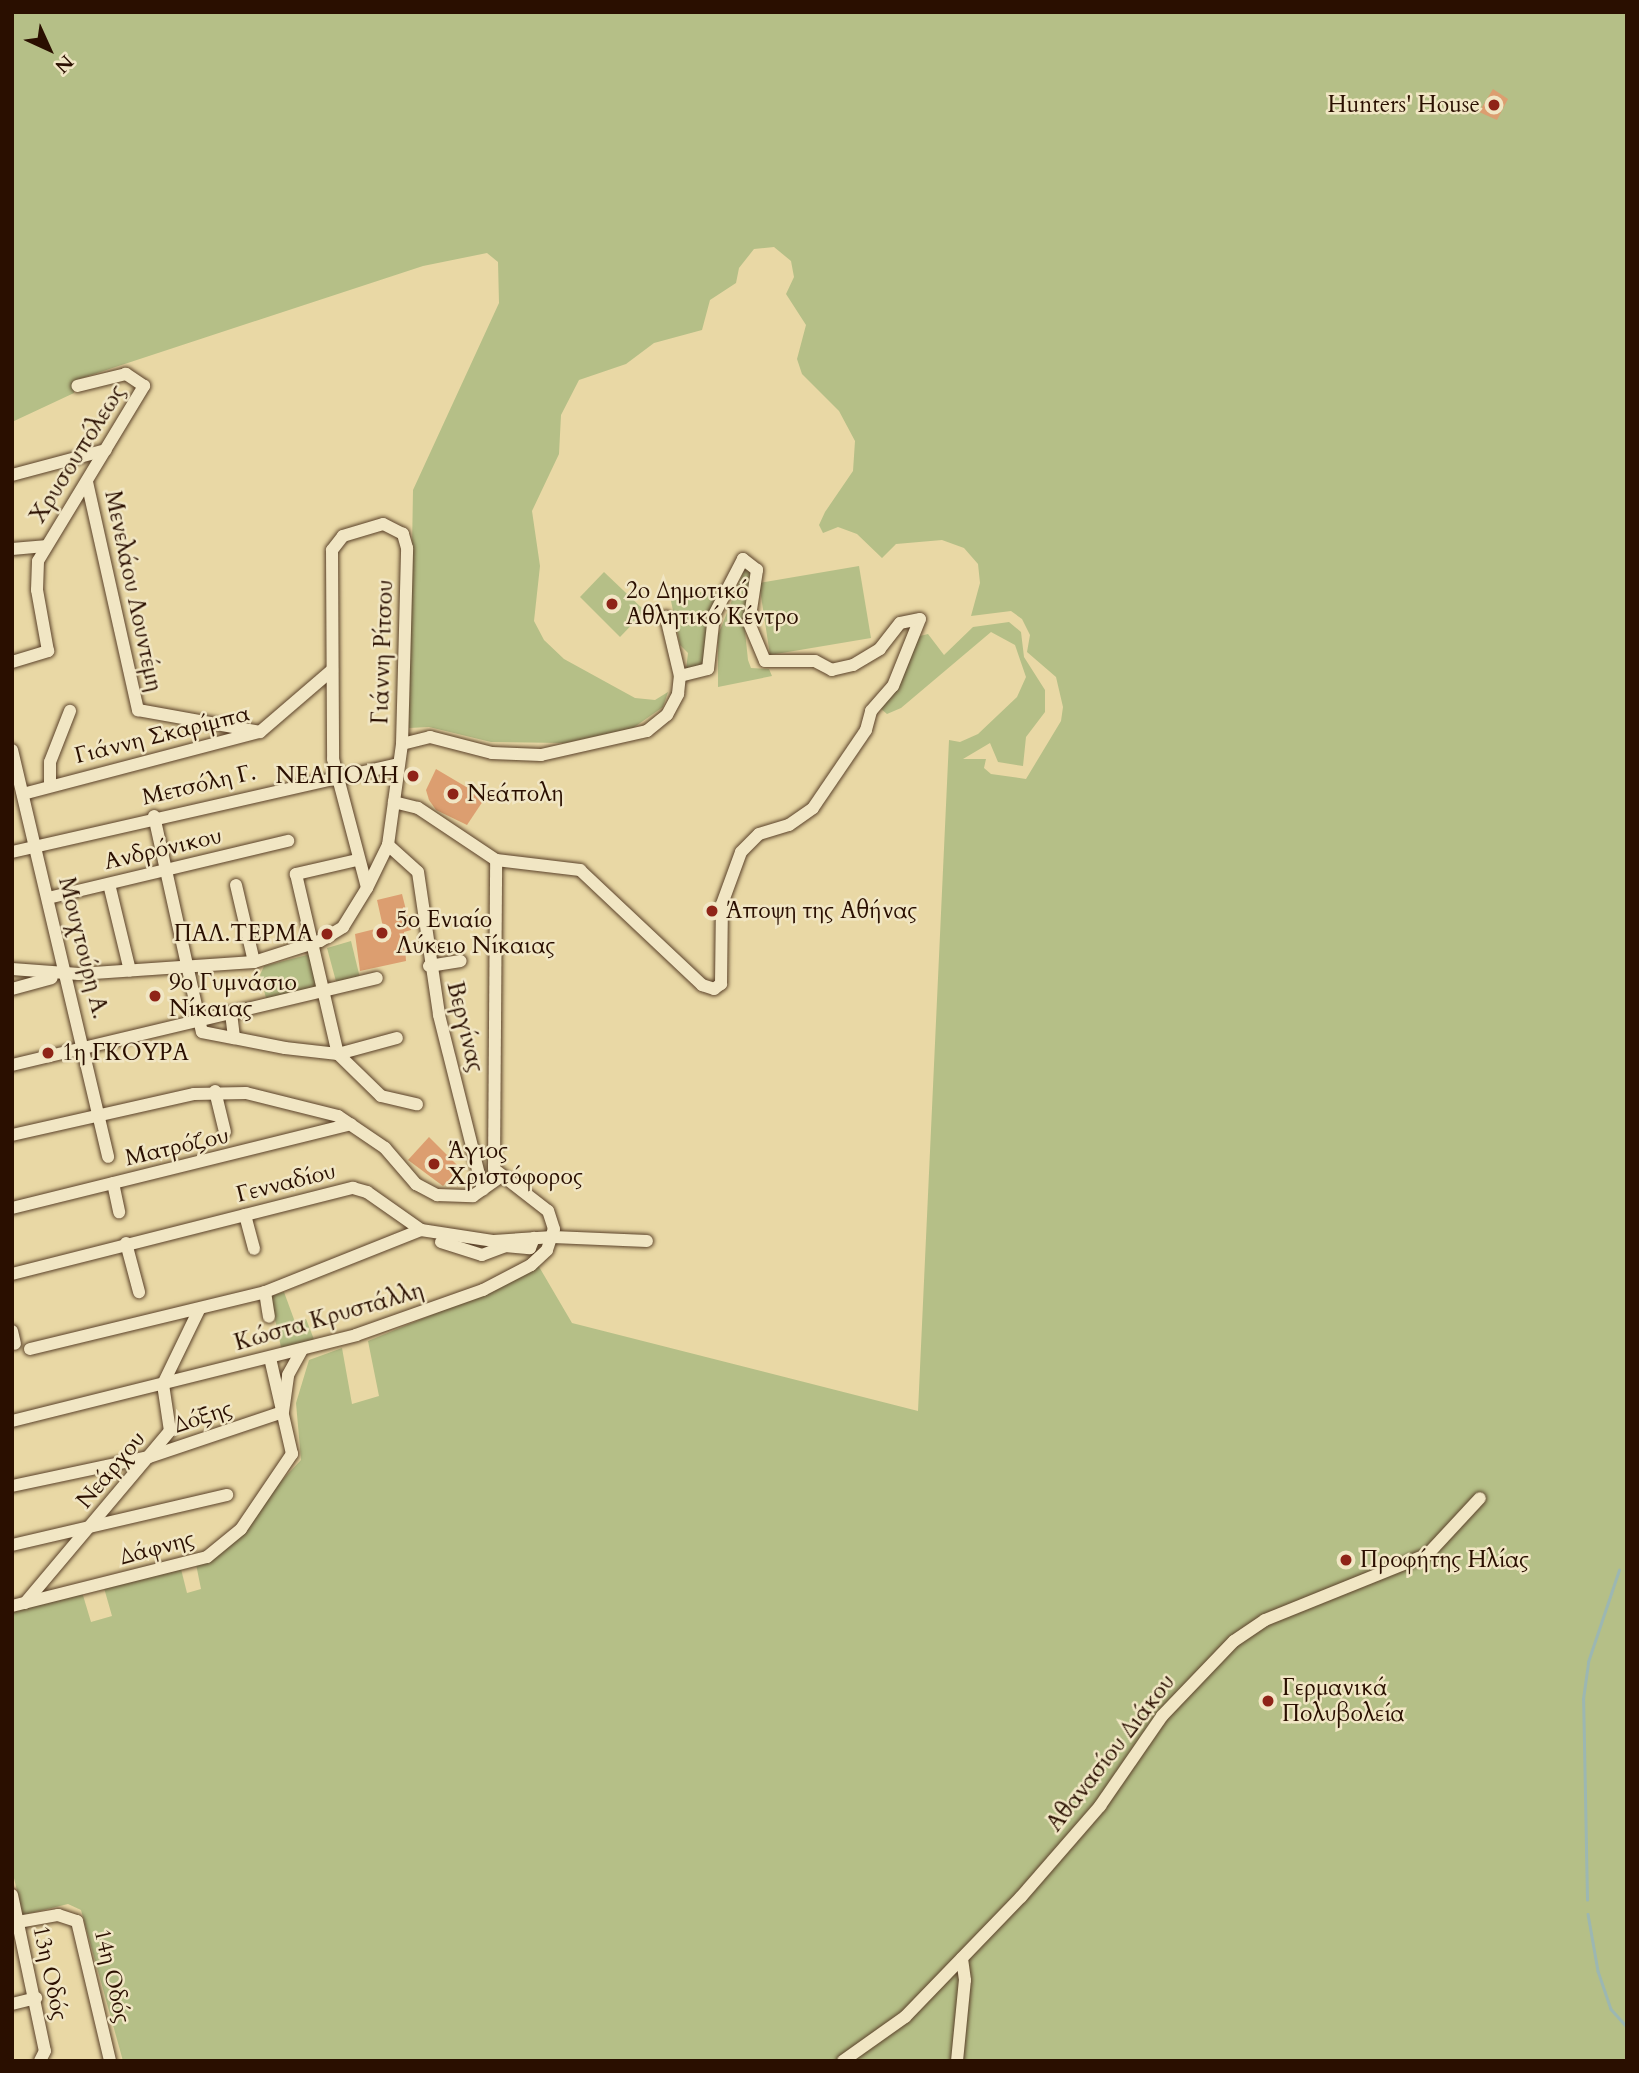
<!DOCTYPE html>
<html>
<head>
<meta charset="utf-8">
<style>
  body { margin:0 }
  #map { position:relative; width:1639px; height:2073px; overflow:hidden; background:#e9d8a5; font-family:Cardo,serif }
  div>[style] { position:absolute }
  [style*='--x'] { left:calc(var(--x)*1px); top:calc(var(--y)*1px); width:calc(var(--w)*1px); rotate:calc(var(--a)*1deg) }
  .green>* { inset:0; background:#b5bf87 }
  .stream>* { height:2.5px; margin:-1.25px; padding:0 1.25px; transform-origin:1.25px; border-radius:1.25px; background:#9cb7b2 }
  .building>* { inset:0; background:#dc9e70 }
  .roads { filter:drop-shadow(0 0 2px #5a4129) drop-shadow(0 0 2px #5a4129) }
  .minor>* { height:12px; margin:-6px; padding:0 6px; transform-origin:6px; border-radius:6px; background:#f1e6c4 }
  .dots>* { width:19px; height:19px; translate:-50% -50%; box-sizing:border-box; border:4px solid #f1e6c4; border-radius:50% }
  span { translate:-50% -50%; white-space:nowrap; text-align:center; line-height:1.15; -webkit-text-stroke:5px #f1e6c4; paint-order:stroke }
  .poi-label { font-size:23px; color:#2a0f00 }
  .right { translate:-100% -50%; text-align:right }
  .left { translate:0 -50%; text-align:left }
  .street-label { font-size:23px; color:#2a0f00 }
  .frame { position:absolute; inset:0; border:14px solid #2a0f00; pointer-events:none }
  .north { position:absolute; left:14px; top:14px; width:70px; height:70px; -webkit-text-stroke:5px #f1e6c4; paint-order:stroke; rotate:135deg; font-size:19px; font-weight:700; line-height:28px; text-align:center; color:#2a0f00 }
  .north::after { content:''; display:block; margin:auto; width:24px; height:32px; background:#2a0f00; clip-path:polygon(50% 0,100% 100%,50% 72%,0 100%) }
</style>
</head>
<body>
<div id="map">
  <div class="green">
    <i style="clip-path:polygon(12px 12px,1627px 12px,1627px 2061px,123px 2061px,81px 1910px,68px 1904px,23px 1915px,12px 1870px,12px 1611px,82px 1592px,91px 1622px,112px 1616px,104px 1588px,181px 1569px,187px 1593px,201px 1589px,196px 1564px,207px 1560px,301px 1460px,296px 1403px,309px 1360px,342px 1348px,352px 1404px,379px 1396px,368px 1341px,490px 1291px,538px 1265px,572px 1323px,918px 1411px,949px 740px,960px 742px,978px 734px,1017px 697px,1026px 677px,1015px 645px,991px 632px,901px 708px,887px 714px,880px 708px,916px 637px,928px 634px,944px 655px,973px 627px,1009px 622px,1021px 632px,1024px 657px,1045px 690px,1045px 712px,1026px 737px,1023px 766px,998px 762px,990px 743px,963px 759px,986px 759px,984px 768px,991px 774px,1026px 779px,1061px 721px,1063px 707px,1056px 677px,1027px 652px,1030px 635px,1022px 619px,1011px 611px,971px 616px,980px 583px,978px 564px,964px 548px,942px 540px,896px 544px,882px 558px,857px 534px,838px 527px,823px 533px,819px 525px,825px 512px,853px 471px,855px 441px,839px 411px,802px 374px,797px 359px,806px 325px,786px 294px,794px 277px,791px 261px,774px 247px,754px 249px,739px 268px,736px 283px,710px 300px,702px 330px,654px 343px,626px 364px,579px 380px,561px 415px,559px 454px,532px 511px,540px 566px,534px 621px,544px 640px,564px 659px,635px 698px,655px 700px,668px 692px,663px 707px,633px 728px,565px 743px,491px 742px,429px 727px,409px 728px,413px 490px,499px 303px,498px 262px,487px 253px,423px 266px,73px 381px,74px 393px,12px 422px)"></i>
    <i style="clip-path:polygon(859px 566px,871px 638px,770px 655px,759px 583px)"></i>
    <i style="clip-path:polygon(745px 568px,751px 572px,744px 622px,748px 660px,751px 668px,769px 669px,772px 676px,718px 687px,718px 635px)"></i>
    <i style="clip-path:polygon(604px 572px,645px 611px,620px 637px,580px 597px)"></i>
    <i style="clip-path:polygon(684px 591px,716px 593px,706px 668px,686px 670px,688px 653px,680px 645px,670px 596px)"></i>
    <i style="clip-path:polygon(351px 941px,360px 978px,337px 985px,327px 948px)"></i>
    <i style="clip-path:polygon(315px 953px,321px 989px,267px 1002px,260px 975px,264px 966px)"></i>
    <i style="clip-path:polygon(284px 1292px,295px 1322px,306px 1319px,315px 1342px,282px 1352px,270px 1296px)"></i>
  </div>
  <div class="stream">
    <i style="--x:1587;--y:1900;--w:201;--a:-91.1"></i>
    <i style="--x:1583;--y:1699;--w:37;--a:-82"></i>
    <i style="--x:1588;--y:1662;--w:97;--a:-71.4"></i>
    <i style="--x:1588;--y:1914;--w:58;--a:80"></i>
    <i style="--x:1598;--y:1971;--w:40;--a:71.1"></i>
    <i style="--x:1611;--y:2009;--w:24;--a:48"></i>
  </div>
  <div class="building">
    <i style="clip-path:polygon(1493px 89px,1508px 99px,1497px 120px,1479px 112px)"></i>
    <i style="clip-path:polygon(436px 769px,485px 798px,467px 825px,436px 810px,429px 800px,426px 790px)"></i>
    <i style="clip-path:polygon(402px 894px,411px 930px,404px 932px,406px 961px,360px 971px,355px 934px,383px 927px,377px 900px)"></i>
    <i style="clip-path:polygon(429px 1137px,460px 1168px,443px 1186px,408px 1160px)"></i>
  </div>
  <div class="roads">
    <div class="minor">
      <i style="--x:12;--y:475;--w:97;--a:-14.9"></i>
      <i style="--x:87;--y:482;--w:234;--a:77.4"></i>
      <i style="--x:138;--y:710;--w:124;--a:10.2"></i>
      <i style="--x:12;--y:549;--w:33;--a:-5"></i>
      <i style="--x:12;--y:662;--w:38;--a:-17"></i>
      <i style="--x:48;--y:651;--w:62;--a:-100.2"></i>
      <i style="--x:37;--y:590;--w:29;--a:-88"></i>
      <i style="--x:38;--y:561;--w:205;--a:-58.8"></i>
      <i style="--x:144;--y:386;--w:22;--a:-146"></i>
      <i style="--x:126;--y:374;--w:50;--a:166.2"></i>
      <i style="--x:402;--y:744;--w:29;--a:-14"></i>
      <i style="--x:430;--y:737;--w:64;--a:14.5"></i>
      <i style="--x:492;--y:753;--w:49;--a:2.3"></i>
      <i style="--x:541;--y:755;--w:109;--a:-12.8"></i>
      <i style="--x:647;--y:731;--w:26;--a:-39"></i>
      <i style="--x:667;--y:715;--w:24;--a:-62"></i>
      <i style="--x:678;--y:694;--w:18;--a:-84"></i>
      <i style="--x:680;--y:676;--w:61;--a:-103.3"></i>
      <i style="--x:12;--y:750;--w:418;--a:76.7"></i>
      <i style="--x:50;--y:786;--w:24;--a:-90"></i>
      <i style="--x:50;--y:762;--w:55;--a:-68.6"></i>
      <i style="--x:23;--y:794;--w:245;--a:-14.7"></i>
      <i style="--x:260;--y:732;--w:95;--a:-40.7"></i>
      <i style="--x:154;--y:816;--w:221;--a:77.5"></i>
      <i style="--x:202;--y:1032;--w:33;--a:11"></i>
      <i style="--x:388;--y:845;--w:40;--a:42"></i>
      <i style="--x:418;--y:872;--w:145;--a:81.6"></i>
      <i style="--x:439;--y:1015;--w:180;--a:75.9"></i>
      <i style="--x:12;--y:852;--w:394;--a:-12.8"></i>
      <i style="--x:357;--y:860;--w:63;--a:167.1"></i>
      <i style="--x:296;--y:874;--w:185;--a:76.9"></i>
      <i style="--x:338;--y:1054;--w:60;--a:44.3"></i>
      <i style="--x:381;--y:1096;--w:37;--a:13"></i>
      <i style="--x:496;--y:860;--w:85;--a:6.8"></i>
      <i style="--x:580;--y:870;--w:168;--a:43.3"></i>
      <i style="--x:702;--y:985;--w:13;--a:18"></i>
      <i style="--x:714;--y:989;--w:9;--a:-36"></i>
      <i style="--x:721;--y:984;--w:80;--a:-89.3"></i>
      <i style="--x:722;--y:904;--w:55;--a:-69.9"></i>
      <i style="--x:741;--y:852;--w:25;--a:-45"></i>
      <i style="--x:759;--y:834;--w:31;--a:-17"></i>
      <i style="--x:789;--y:825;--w:29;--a:-35"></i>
      <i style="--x:813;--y:808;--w:94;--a:-55.8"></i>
      <i style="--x:866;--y:730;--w:20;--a:-75"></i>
      <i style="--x:871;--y:711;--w:33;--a:-49"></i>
      <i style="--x:893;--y:686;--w:72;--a:-68.1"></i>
      <i style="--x:920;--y:619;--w:20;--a:169"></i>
      <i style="--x:900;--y:623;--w:33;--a:128"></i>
      <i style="--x:880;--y:649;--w:31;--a:149"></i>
      <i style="--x:853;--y:665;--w:22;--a:167"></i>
      <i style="--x:832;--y:670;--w:19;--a:-152"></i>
      <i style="--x:815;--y:661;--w:50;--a:180"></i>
      <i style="--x:765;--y:661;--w:41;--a:-112.8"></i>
      <i style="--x:749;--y:623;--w:54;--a:-81.4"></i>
      <i style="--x:757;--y:570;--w:18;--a:-142"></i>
      <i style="--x:743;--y:559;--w:63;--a:117.4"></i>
      <i style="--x:714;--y:615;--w:54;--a:96.3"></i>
      <i style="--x:708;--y:669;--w:29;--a:166"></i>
      <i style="--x:109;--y:884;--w:89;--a:76.4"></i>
      <i style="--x:236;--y:885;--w:79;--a:76.8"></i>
      <i style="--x:48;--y:898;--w:247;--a:-13.4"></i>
      <i style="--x:429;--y:966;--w:32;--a:-9"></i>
      <i style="--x:12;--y:969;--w:67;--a:4.3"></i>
      <i style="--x:79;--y:974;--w:175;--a:-3.9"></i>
      <i style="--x:254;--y:962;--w:69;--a:-17.7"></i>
      <i style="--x:320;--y:941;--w:27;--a:-31"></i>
      <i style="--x:343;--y:927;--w:46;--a:-58.4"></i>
      <i style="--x:367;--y:888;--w:48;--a:-64"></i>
      <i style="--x:388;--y:845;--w:102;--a:-82.1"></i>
      <i style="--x:402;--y:744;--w:196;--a:-88.5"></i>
      <i style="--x:407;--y:548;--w:15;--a:-106"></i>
      <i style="--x:403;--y:534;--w:22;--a:-153"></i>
      <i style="--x:383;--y:524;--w:42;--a:163.3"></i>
      <i style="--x:343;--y:536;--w:18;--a:128"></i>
      <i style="--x:332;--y:550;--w:209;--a:89.7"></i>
      <i style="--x:333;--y:759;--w:133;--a:75.2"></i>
      <i style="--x:12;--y:989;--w:41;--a:-15.4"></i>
      <i style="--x:231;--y:1013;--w:25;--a:83"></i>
      <i style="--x:234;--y:1038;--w:52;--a:11.1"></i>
      <i style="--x:285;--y:1048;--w:53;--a:6.5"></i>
      <i style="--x:338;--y:1054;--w:61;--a:-15.2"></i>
      <i style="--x:12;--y:1065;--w:375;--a:-13.4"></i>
      <i style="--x:215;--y:1091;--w:42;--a:76.3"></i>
      <i style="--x:12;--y:1135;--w:187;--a:-12.7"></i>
      <i style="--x:194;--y:1094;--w:52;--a:-1.1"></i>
      <i style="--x:246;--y:1093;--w:95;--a:14"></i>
      <i style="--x:338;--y:1116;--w:57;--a:34.2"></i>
      <i style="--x:385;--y:1148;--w:48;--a:49.3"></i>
      <i style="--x:416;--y:1184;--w:24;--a:28"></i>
      <i style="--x:437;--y:1195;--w:36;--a:2"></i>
      <i style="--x:473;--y:1196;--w:33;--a:-35"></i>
      <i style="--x:113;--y:1183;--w:30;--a:78"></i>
      <i style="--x:12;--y:1208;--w:349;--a:-13.9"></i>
      <i style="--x:245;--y:1215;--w:35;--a:75"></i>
      <i style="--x:441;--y:1242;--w:43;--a:17.6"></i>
      <i style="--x:482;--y:1255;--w:25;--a:-21"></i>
      <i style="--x:505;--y:1246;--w:25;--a:5"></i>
      <i style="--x:530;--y:1248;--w:11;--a:-68"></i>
      <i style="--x:126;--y:1243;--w:51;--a:75.1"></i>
      <i style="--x:12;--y:1274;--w:352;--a:-14.2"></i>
      <i style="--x:353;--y:1188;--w:15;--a:16"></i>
      <i style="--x:367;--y:1192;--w:66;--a:35.1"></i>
      <i style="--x:421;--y:1230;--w:74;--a:8.6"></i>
      <i style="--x:494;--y:1241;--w:59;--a:-3.9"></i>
      <i style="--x:553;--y:1237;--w:94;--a:2.4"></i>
      <i style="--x:265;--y:1292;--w:25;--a:81"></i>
      <i style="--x:12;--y:1331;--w:13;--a:77"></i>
      <i style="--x:30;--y:1349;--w:242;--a:-13.6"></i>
      <i style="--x:265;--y:1292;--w:168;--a:-21.7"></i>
      <i style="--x:12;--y:1421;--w:355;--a:-14"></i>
      <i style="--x:356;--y:1335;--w:135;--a:-19.5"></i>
      <i style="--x:483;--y:1290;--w:54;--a:-27.5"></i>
      <i style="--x:531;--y:1265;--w:22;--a:-43"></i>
      <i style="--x:547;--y:1250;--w:22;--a:-72"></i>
      <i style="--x:554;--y:1229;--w:19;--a:-108"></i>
      <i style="--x:548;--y:1211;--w:68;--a:-142.1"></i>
      <i style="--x:494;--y:1169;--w:309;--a:-89.6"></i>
      <i style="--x:496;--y:860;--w:94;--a:-146.3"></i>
      <i style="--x:418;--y:808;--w:25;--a:-166"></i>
      <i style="--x:12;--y:1486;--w:140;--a:-12"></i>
      <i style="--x:149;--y:1457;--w:141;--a:-18.6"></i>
      <i style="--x:283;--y:1412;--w:37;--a:-82"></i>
      <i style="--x:288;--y:1375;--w:29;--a:-61"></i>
      <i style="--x:12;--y:1545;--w:221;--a:-13.1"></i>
      <i style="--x:25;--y:1603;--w:225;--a:-49.9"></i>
      <i style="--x:170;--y:1431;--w:48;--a:-98.5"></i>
      <i style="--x:163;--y:1384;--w:82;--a:-64.1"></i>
      <i style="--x:12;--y:1606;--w:201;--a:-14.1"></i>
      <i style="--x:207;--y:1557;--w:44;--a:-39.5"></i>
      <i style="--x:241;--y:1529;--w:91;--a:-55.8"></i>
      <i style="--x:292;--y:1454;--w:98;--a:-102.9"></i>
      <i style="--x:12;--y:1895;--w:159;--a:78.1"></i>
      <i style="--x:45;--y:2051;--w:11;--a:117"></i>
      <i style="--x:18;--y:1922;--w:41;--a:-9.9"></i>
      <i style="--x:58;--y:1915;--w:20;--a:18"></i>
      <i style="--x:77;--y:1921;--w:144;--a:76.7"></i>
      <i style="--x:12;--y:2004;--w:25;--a:-14"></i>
      <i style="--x:843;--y:2061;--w:76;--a:-35.4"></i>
      <i style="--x:905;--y:2017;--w:167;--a:-46"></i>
      <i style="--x:1021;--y:1897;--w:121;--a:-49"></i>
      <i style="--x:1100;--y:1806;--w:109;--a:-55.4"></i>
      <i style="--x:1162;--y:1716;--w:104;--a:-46.2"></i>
      <i style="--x:1234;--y:1641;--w:37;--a:-34"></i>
      <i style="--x:1265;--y:1620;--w:176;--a:-22"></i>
      <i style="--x:1428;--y:1554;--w:76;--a:-47.1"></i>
      <i style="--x:957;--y:2061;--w:81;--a:-84.4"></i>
      <i style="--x:965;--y:1980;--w:22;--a:-98"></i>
    </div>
  </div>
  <div class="dots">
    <i style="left:1494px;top:105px;background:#8f2418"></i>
    <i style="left:612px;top:604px;background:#8f2418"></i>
    <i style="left:413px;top:776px;background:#8f2418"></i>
    <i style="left:453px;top:794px;background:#8f2418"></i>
    <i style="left:712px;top:911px;background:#8f2418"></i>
    <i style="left:382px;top:933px;background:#8f2418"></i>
    <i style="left:327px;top:934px;background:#8f2418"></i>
    <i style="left:155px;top:996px;background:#8f2418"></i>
    <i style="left:48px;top:1053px;background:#8f2418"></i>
    <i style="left:434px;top:1164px;background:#8f2418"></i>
    <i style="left:1346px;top:1560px;background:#8f2418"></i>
    <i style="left:1268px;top:1701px;background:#8f2418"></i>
  </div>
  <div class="poi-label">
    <span class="right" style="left:1480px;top:105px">Hunters' House</span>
    <span class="left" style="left:626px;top:604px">2o Δημοτικό<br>Αθλητικό Κέντρο</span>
    <span class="right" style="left:399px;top:776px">ΝΕΑΠΟΛΗ</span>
    <span class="left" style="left:467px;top:794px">Νεάπολη</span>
    <span class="left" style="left:726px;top:911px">Άποψη της Αθήνας</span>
    <span class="left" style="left:396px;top:933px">5ο Ενιαίο<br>Λύκειο Νίκαιας</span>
    <span class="right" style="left:313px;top:934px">ΠΑΛ.ΤΕΡΜΑ</span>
    <span class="left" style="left:169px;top:996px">9ο Γυμνάσιο<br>Νίκαιας</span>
    <span class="left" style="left:62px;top:1053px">1η ΓΚΟΥΡΑ</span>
    <span class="left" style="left:448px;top:1164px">Άγιος<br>Χριστόφορος</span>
    <span class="left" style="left:1360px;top:1560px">Προφήτης Ηλίας</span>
    <span class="left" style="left:1282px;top:1701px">Γερμανικά<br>Πολυβολεία</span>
  </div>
  <div class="street-label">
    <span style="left:78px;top:454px;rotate:-58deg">Χρυσουπόλεως</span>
    <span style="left:133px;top:591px;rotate:78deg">Μενελάου Λουντέμη</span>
    <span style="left:383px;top:652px;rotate:-88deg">Γιάννη Ρίτσου</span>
    <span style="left:162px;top:735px;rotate:-14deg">Γιάννη Σκαρίμπα</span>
    <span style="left:199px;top:785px;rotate:-13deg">Μετσόλη Γ.</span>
    <span style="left:163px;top:849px;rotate:-13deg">Ανδρόνικου</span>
    <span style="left:83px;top:948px;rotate:76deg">Μουχτούρη Α.</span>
    <span style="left:465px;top:1027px;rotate:76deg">Βεργίνας</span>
    <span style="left:177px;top:1147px;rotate:-13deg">Ματρόζου</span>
    <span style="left:286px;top:1183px;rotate:-14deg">Γενναδίου</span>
    <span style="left:329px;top:1317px;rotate:-16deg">Κώστα Κρυστάλλη</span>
    <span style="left:203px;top:1417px;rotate:-18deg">Δόξης</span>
    <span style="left:111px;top:1470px;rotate:-50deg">Νεάρχου</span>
    <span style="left:157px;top:1548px;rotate:-15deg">Δάφνης</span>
    <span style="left:1111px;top:1753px;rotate:-52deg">Αθανασίου Διάκου</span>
    <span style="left:50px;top:1973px;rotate:78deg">13η Οδός</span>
    <span style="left:112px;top:1976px;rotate:77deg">14η Οδός</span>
  </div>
  <div class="frame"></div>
  <div class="north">N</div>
</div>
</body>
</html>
